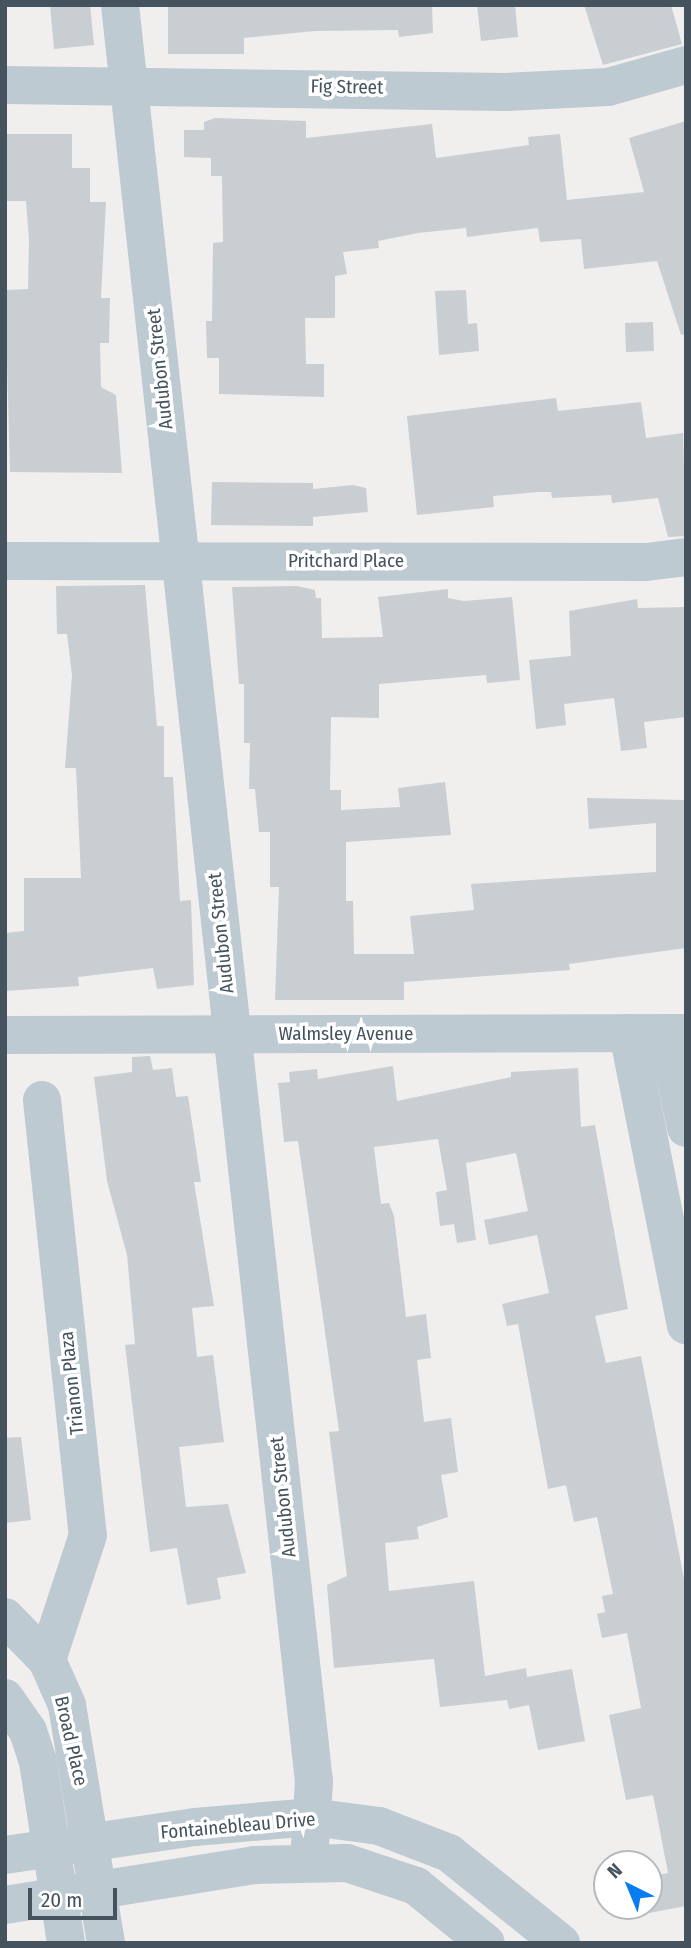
<!DOCTYPE html>
<html>
<head>
<meta charset="utf-8">
<style>
  body { margin:0 }
  #map { position:relative; width:691px; height:1948px; overflow:hidden; background:#f1eeee; font-family:"Fira Sans Condensed",sans-serif }
  div>[style] { position:absolute }
  [style*='--x'] { left:calc(var(--x)*1px); top:calc(var(--y)*1px); width:calc(var(--w)*1px); rotate:calc(var(--a)*1deg) }
  .building>* { inset:0; background:#c9ced3 }
  .minor>* { height:38px; margin:-19px; padding:0 19px; transform-origin:19px; border-radius:19px; background:#bdcad2 }
  span { translate:-50% -50%; white-space:nowrap; text-align:center; line-height:1.15; -webkit-text-stroke:7px #fff; paint-order:stroke }
  .street-label { font-size:19px; color:#44535d }
  .frame { position:absolute; inset:0; border:7px solid #44535d; pointer-events:none }
  .north { position:absolute; left:593px; top:1850px; width:70px; height:70px; box-sizing:border-box; background:#fff; border:2px solid #b4babe; border-radius:50%; rotate:317deg; font-size:19px; font-weight:700; line-height:28px; text-align:center; color:#44535d }
  .north::after { content:''; display:block; margin:auto; width:24px; height:32px; background:#097def; clip-path:polygon(50% 0,100% 100%,50% 72%,0 100%) }
  .scale { position:absolute; left:28px; top:1888px; width:89px; height:32px; box-sizing:border-box; border:4px solid #44535d; border-top:0; padding-left:9px; font-size:21px; line-height:24px; white-space:nowrap; color:#44535d; -webkit-text-stroke:5px #fff; paint-order:stroke }
</style>
</head>
<body>
<div id="map">
  <div class="building">
    <i style="clip-path:polygon(50px 5px,90px 5px,94px 45px,54px 49px)"></i>
    <i style="clip-path:polygon(168px 5px,432px 5px,433px 33px,399px 37px,398px 30px,315px 31px,244px 38px,244px 54px,168px 54px)"></i>
    <i style="clip-path:polygon(477px 5px,515px 5px,518px 37px,481px 41px)"></i>
    <i style="clip-path:polygon(584px 5px,671px 5px,682px 44px,603px 65px)"></i>
    <i style="clip-path:polygon(215px 118px,306px 121px,306px 138px,432px 124px,436px 158px,529px 145px,528px 137px,560px 134px,567px 200px,644px 192px,629px 138px,686px 121px,686px 334px,681px 335px,657px 261px,584px 269px,581px 239px,540px 242px,538px 228px,467px 237px,466px 228px,418px 233px,378px 241px,379px 248px,343px 252px,347px 274px,335px 276px,335px 318px,305px 318px,306px 364px,324px 364px,324px 397px,219px 394px,219px 358px,207px 358px,206px 321px,212px 321px,213px 243px,223px 242px,222px 176px,211px 176px,211px 158px,184px 157px,184px 130px,204px 130px,204px 122px)"></i>
    <i style="clip-path:polygon(5px 134px,72px 134px,72px 168px,90px 168px,90px 202px,106px 202px,101px 298px,110px 298px,109px 343px,100px 343px,101px 387px,116px 395px,122px 473px,10px 472px,5px 290px,28px 289px,29px 240px,26px 201px,5px 201px)"></i>
    <i style="clip-path:polygon(466px 290px,468px 324px,477px 323px,479px 351px,439px 355px,435px 291px)"></i>
    <i style="clip-path:polygon(653px 322px,654px 351px,626px 352px,625px 323px)"></i>
    <i style="clip-path:polygon(556px 398px,558px 411px,641px 402px,646px 438px,683px 433px,686px 536px,668px 537px,658px 498px,612px 503px,611px 495px,552px 498px,551px 492px,538px 492px,493px 496px,494px 507px,417px 515px,407px 416px)"></i>
    <i style="clip-path:polygon(212px 482px,313px 483px,313px 489px,353px 485px,366px 488px,368px 512px,313px 517px,313px 526px,211px 525px)"></i>
    <i style="clip-path:polygon(145px 585px,157px 726px,164px 726px,164px 777px,173px 777px,180px 901px,191px 900px,194px 985px,157px 989px,153px 968px,78px 977px,79px 986px,5px 991px,5px 933px,24px 931px,24px 878px,81px 878px,76px 768px,65px 768px,72px 675px,67px 634px,57px 634px,56px 586px)"></i>
    <i style="clip-path:polygon(297px 586px,315px 590px,316px 598px,321px 598px,322px 638px,383px 637px,378px 597px,448px 589px,448px 598px,464px 601px,512px 597px,520px 680px,487px 683px,486px 675px,379px 684px,379px 718px,331px 717px,330px 790px,341px 790px,341px 810px,400px 807px,398px 788px,445px 782px,451px 835px,346px 842px,346px 901px,353px 901px,354px 954px,414px 954px,410px 916px,474px 910px,471px 884px,656px 872px,656px 823px,589px 829px,587px 798px,686px 800px,686px 948px,569px 964px,570px 970px,404px 982px,404px 1000px,275px 1000px,279px 887px,270px 887px,270px 832px,259px 832px,255px 789px,249px 789px,250px 743px,244px 743px,244px 684px,239px 684px,232px 587px)"></i>
    <i style="clip-path:polygon(637px 599px,638px 608px,686px 607px,686px 717px,644px 722px,647px 748px,621px 751px,614px 698px,564px 704px,566px 725px,536px 729px,529px 660px,571px 656px,569px 611px)"></i>
    <i style="clip-path:polygon(150px 1056px,153px 1070px,172px 1068px,176px 1097px,188px 1096px,201px 1182px,194px 1182px,214px 1306px,192px 1308px,197px 1357px,213px 1355px,224px 1442px,179px 1447px,186px 1507px,228px 1504px,246px 1573px,217px 1578px,221px 1599px,187px 1605px,177px 1548px,150px 1552px,125px 1345px,135px 1344px,127px 1255px,107px 1181px,94px 1077px,132px 1072px,132px 1057px)"></i>
    <i style="clip-path:polygon(393px 1066px,397px 1101px,511px 1077px,511px 1072px,578px 1068px,581px 1127px,595px 1125px,628px 1309px,595px 1316px,606px 1363px,641px 1356px,686px 1589px,686px 1906px,649px 1913px,649px 1877px,668px 1873px,653px 1795px,626px 1800px,609px 1715px,641px 1708px,627px 1633px,602px 1638px,597px 1614px,605px 1612px,602px 1596px,613px 1594px,597px 1517px,574px 1522px,566px 1485px,548px 1489px,518px 1324px,507px 1326px,502px 1304px,549px 1293px,537px 1235px,489px 1245px,484px 1220px,528px 1211px,516px 1153px,466px 1163px,476px 1240px,457px 1243px,454px 1224px,440px 1226px,436px 1192px,447px 1190px,438px 1139px,374px 1147px,381px 1204px,389px 1203px,394px 1216px,406px 1317px,426px 1314px,431px 1358px,417px 1360px,424px 1422px,451px 1418px,458px 1472px,441px 1475px,448px 1517px,417px 1527px,419px 1539px,385px 1543px,389px 1591px,474px 1581px,485px 1676px,526px 1668px,527px 1677px,572px 1669px,585px 1741px,538px 1750px,529px 1705px,509px 1709px,507px 1700px,440px 1707px,434px 1659px,334px 1668px,327px 1585px,347px 1576px,329px 1432px,339px 1431px,298px 1141px,284px 1142px,278px 1083px,290px 1082px,289px 1072px,317px 1069px,318px 1079px)"></i>
    <i style="clip-path:polygon(21px 1437px,31px 1520px,5px 1523px,5px 1438px)"></i>
  </div>
  <div class="minor">
    <i style="--x:120;--y:5;--w:1787;--a:83.77"></i>
    <i style="--x:314;--y:1781;--w:80;--a:93.6"></i>
    <i style="--x:5;--y:85;--w:500;--a:0.8"></i>
    <i style="--x:505;--y:92;--w:103;--a:-2.8"></i>
    <i style="--x:608;--y:87;--w:81;--a:-15.8"></i>
    <i style="--x:5;--y:561;--w:641;--a:0.09"></i>
    <i style="--x:646;--y:562;--w:40;--a:-7.1"></i>
    <i style="--x:628;--y:1033;--w:298;--a:78.8"></i>
    <i style="--x:666;--y:1033;--w:97;--a:78.1"></i>
    <i style="--x:5;--y:1035;--w:681;--a:-0.17"></i>
    <i style="--x:42;--y:1100;--w:437;--a:84"></i>
    <i style="--x:88;--y:1535;--w:132;--a:108.2"></i>
    <i style="--x:5;--y:1617;--w:60;--a:45.7"></i>
    <i style="--x:47;--y:1660;--w:49;--a:66"></i>
    <i style="--x:67;--y:1705;--w:241;--a:80.7"></i>
    <i style="--x:5;--y:1698;--w:40;--a:55.1"></i>
    <i style="--x:28;--y:1731;--w:33;--a:72"></i>
    <i style="--x:38;--y:1762;--w:183;--a:81.2"></i>
    <i style="--x:5;--y:1855;--w:192;--a:-8.4"></i>
    <i style="--x:195;--y:1827;--w:116;--a:-4.9"></i>
    <i style="--x:311;--y:1817;--w:69;--a:7.5"></i>
    <i style="--x:379;--y:1826;--w:75;--a:21.1"></i>
    <i style="--x:449;--y:1853;--w:144;--a:38.8"></i>
    <i style="--x:5;--y:1905;--w:252;--a:-9.1"></i>
    <i style="--x:254;--y:1865;--w:93;--a:-1.2"></i>
    <i style="--x:347;--y:1863;--w:73;--a:18.4"></i>
    <i style="--x:416;--y:1886;--w:90;--a:39.2"></i>
  </div>
  <div class="street-label">
    <span style="left:347px;top:87px;rotate:1deg">Fig Street</span>
    <span style="left:160px;top:369px;rotate:-96deg">Audubon Street</span>
    <span style="left:346px;top:561px">Pritchard Place</span>
    <span style="left:221px;top:933px;rotate:-96deg">Audubon Street</span>
    <span style="left:346px;top:1034px">Walmsley Avenue</span>
    <span style="left:72px;top:1383px;rotate:-96deg">Trianon Plaza</span>
    <span style="left:283px;top:1497px;rotate:-96deg">Audubon Street</span>
    <span style="left:71px;top:1741px;rotate:77deg">Broad Place</span>
    <span style="left:238px;top:1826px;rotate:-5deg">Fontainebleau Drive</span>
  </div>
  <div class="frame"></div>
  <div class="north">N</div>
  <div class="scale">20 m</div>
</div>
</body>
</html>
